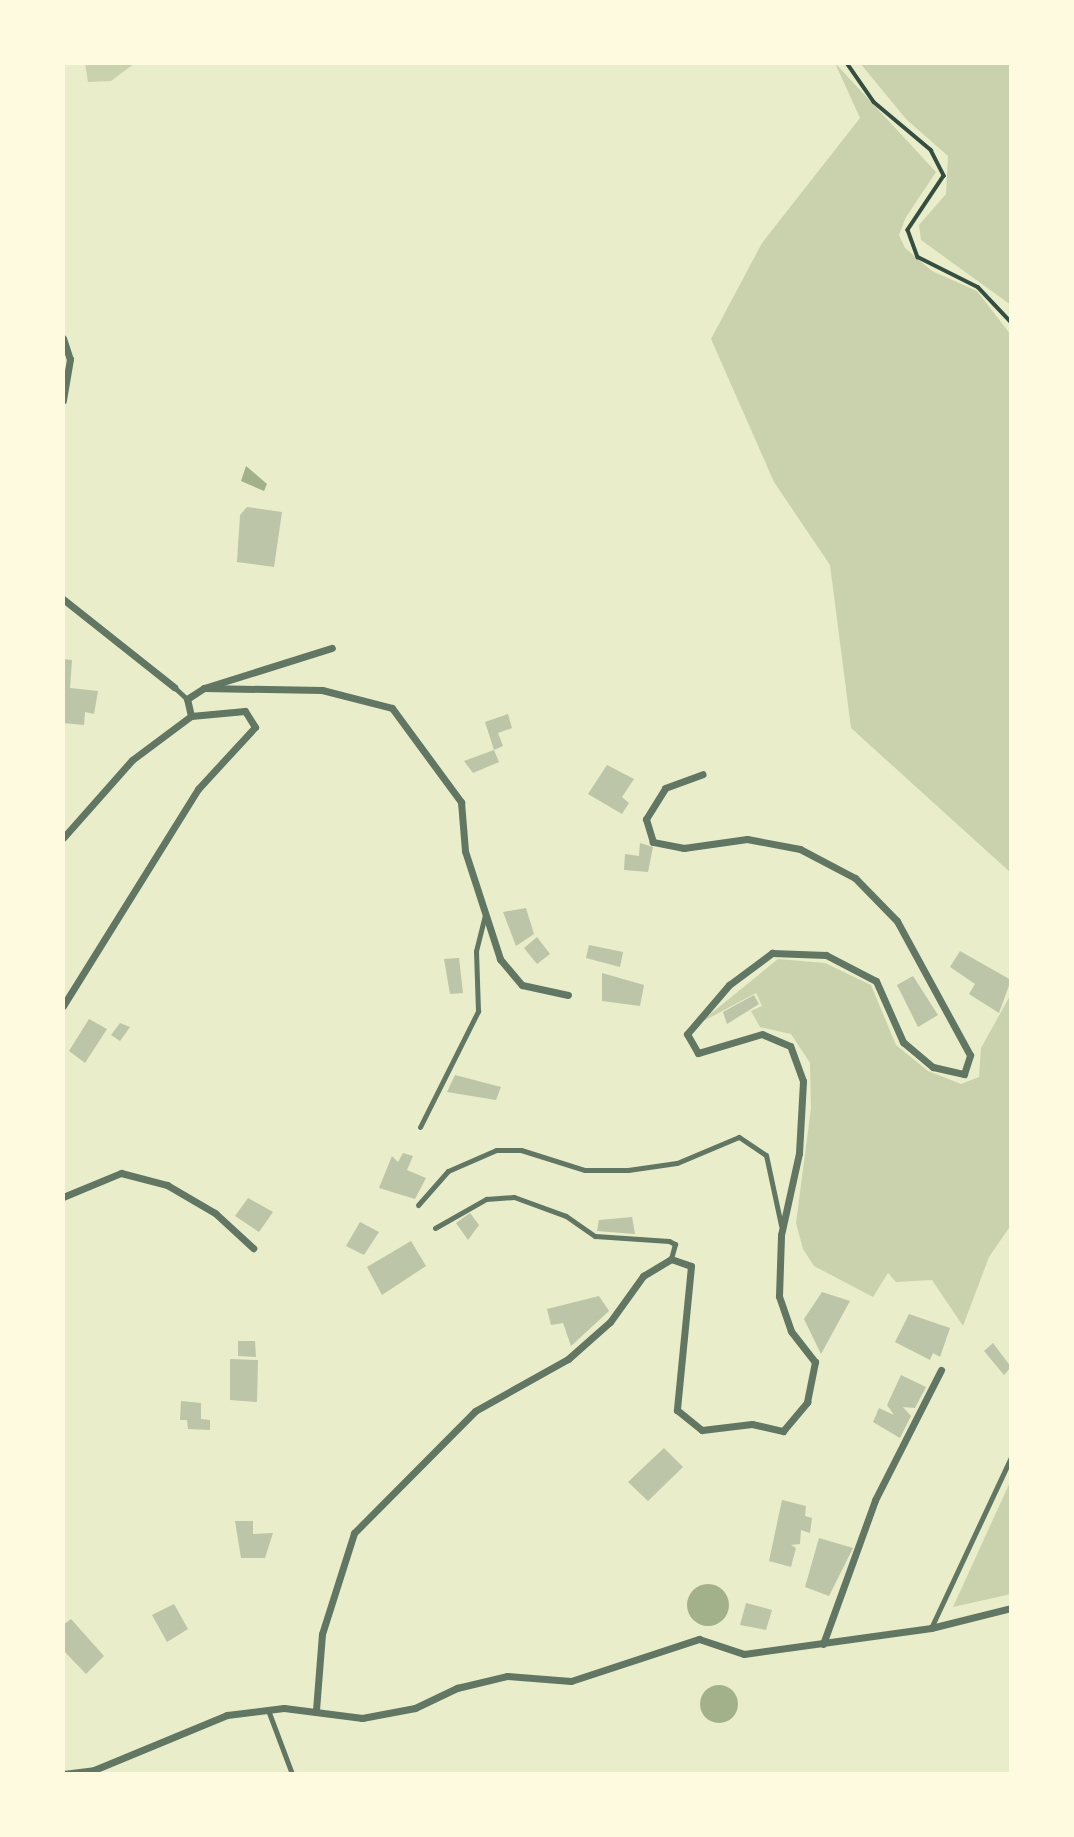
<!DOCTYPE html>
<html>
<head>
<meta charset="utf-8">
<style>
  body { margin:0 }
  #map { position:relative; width:1074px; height:1837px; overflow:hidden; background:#e9edc9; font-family:"Roboto Condensed",sans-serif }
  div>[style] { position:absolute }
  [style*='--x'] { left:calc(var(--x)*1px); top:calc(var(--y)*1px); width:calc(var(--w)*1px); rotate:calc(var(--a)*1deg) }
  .green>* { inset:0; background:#cad2ad }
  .water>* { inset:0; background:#a3b18a }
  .round { border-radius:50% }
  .building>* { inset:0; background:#bcc5a7 }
  .path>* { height:3.5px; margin:-1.75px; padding:0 1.75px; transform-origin:1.75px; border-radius:1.75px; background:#344e41 }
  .service>* { height:5px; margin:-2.5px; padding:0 2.5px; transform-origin:2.5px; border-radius:2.5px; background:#617663 }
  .minor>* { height:7px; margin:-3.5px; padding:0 3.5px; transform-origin:3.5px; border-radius:3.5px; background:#617663 }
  span { translate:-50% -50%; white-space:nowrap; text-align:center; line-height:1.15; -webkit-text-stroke:5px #fefae0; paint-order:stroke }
  .frame { position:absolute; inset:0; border:65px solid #fefae0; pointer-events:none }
</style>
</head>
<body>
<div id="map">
  <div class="green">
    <i style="clip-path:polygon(85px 63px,135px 63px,111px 81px,88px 82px)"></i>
    <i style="clip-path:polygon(835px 63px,936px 172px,906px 217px,899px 235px,905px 248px,932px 271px,977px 291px,1011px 335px,1011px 873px,851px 728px,830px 565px,774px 482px,711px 339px,762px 243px,860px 118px)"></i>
    <i style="clip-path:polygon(860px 63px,1011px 63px,1011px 305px,921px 240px,919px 225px,946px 194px,948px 156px,906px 119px)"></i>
    <i style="clip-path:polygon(778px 959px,825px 963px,871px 985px,896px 1045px,928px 1071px,961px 1084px,979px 1077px,981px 1048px,1011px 994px,1011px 1225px,989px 1257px,963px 1326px,932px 1280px,896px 1282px,888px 1273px,873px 1297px,814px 1266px,803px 1249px,796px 1223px,811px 1108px,810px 1063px,791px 1034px,760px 1027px,751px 1011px,762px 1006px,756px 993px,698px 1024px)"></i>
    <i style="clip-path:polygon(1011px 1480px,1011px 1594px,953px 1607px)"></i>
  </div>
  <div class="water">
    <i style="clip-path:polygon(246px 466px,267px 484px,264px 491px,241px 481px)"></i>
    <i class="round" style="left:687px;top:1584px;width:42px;height:42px"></i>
    <i class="round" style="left:700px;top:1685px;width:38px;height:38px"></i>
  </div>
  <div class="building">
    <i style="clip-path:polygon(247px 507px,282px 512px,274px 567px,237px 562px,240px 515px)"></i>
    <i style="clip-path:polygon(63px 659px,72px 660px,70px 688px,98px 691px,94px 714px,85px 712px,84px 725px,63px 723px)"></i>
    <i style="clip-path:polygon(508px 714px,512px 728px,498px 733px,503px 746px,494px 750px,485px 722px)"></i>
    <i style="clip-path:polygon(494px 750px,499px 762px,473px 773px,464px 761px)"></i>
    <i style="clip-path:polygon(607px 765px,634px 779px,622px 797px,629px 803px,622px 814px,588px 794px)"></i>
    <i style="clip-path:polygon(640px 843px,653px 847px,648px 872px,624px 870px,625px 854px,639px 856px)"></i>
    <i style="clip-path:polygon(526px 908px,534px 934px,516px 946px,503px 912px)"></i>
    <i style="clip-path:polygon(537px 937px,550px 954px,537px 964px,524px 948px)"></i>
    <i style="clip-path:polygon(589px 945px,623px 952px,620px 967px,586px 958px)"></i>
    <i style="clip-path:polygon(960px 951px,1011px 980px,999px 1013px,969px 994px,975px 984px,950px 967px)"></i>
    <i style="clip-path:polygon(459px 958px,463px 993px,450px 994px,444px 959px)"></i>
    <i style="clip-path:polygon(602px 973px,644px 985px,640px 1006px,602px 1001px)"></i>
    <i style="clip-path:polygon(913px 976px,938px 1015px,918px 1027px,897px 985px)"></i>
    <i style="clip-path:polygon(754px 995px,759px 1004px,727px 1024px,723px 1012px)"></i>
    <i style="clip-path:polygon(89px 1019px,107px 1029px,85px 1063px,69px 1051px)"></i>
    <i style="clip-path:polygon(120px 1023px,130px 1027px,120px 1041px,111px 1035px)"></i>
    <i style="clip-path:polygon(455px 1075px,501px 1087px,496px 1100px,447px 1092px)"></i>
    <i style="clip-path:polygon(403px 1153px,413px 1156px,407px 1170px,426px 1178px,415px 1199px,379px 1188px,392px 1156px,398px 1162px)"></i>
    <i style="clip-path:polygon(248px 1198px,273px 1212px,259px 1232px,235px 1216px)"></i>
    <i style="clip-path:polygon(470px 1213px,479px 1225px,468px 1240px,456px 1223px)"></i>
    <i style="clip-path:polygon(632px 1217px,635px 1234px,597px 1231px,599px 1220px)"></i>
    <i style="clip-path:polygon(360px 1222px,379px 1232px,364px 1255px,346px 1246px)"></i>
    <i style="clip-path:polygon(411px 1241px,426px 1266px,382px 1295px,367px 1267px)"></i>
    <i style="clip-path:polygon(822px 1292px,850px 1301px,821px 1354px,804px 1319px)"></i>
    <i style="clip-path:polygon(599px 1296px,609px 1311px,571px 1346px,563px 1323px,551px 1325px,547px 1309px)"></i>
    <i style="clip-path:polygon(909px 1314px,950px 1328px,940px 1357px,933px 1353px,930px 1360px,895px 1342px)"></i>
    <i style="clip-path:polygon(238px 1341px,255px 1341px,256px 1357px,238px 1356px)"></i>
    <i style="clip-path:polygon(993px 1343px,1011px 1367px,1004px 1375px,984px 1351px)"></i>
    <i style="clip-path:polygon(230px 1359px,258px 1360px,257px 1402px,230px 1400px)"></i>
    <i style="clip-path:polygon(901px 1375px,926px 1387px,915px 1408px,903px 1407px,911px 1416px,900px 1438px,873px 1422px,879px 1408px,894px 1415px,887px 1405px)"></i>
    <i style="clip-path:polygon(181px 1401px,201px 1403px,201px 1419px,210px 1420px,210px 1430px,188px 1429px,187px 1420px,180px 1420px)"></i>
    <i style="clip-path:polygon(664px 1448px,683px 1467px,648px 1501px,628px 1482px)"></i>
    <i style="clip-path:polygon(782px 1500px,806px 1506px,805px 1516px,812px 1518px,810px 1533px,801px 1530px,800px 1544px,791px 1545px,796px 1548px,791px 1567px,769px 1561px)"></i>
    <i style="clip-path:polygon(235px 1521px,253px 1521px,253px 1534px,273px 1533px,265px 1558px,241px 1558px)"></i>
    <i style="clip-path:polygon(819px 1538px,853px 1548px,829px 1596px,805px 1587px)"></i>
    <i style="clip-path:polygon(746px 1603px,772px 1610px,766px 1630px,740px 1625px)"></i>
    <i style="clip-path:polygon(174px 1604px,188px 1629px,167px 1642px,152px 1615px)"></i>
    <i style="clip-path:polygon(71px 1619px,104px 1656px,86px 1674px,63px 1650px,63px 1625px)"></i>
  </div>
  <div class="path">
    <i style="--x:847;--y:63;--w:47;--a:55.3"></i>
    <i style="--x:874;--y:102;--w:75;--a:40.1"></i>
    <i style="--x:931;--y:150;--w:29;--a:63"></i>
    <i style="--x:944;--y:176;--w:65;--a:123.7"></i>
    <i style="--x:908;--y:230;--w:29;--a:70"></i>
    <i style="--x:918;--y:257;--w:67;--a:26.6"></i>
    <i style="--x:978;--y:287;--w:48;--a:46.7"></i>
  </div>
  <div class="service">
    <i style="--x:174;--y:687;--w:18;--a:43"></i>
    <i style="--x:420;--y:1127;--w:130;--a:-63.4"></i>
    <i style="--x:478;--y:1011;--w:60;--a:-91.9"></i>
    <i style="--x:476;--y:951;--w:36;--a:-76"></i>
    <i style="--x:418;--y:1205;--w:45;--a:-48.6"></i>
    <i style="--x:448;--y:1171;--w:52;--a:-23.6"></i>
    <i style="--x:496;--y:1150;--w:25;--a:0"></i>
    <i style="--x:521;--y:1150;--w:67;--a:17.4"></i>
    <i style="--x:585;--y:1170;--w:43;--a:0"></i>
    <i style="--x:628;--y:1170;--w:49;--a:-8.1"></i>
    <i style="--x:677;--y:1163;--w:67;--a:-22.8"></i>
    <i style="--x:739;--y:1137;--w:32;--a:34"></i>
    <i style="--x:766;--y:1155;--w:72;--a:77.9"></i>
    <i style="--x:435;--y:1228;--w:59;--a:-29.6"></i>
    <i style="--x:486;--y:1199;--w:28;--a:-4"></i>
    <i style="--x:514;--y:1197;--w:55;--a:20.1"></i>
    <i style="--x:566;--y:1216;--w:35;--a:35"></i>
    <i style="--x:595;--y:1236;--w:74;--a:3.9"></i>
    <i style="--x:669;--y:1241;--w:7;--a:27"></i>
    <i style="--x:675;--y:1244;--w:16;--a:105"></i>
    <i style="--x:931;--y:1628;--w:189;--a:-64.9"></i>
    <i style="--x:268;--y:1710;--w:68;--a:69.4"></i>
  </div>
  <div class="minor">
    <i style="--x:63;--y:338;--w:22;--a:72"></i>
    <i style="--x:70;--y:359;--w:42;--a:99.7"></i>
    <i style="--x:63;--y:599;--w:142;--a:38.4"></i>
    <i style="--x:204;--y:688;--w:118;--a:1"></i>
    <i style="--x:322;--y:690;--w:72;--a:14.4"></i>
    <i style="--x:392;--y:708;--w:117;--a:53.7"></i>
    <i style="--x:461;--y:802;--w:49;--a:85.3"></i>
    <i style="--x:465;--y:851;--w:114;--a:72"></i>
    <i style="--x:500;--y:959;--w:34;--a:50"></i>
    <i style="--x:522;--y:985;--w:47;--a:12.3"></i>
    <i style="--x:191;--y:716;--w:17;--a:-103"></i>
    <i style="--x:187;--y:699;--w:20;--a:-33"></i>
    <i style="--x:204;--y:688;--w:134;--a:-17.4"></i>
    <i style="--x:63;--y:838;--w:104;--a:-48.5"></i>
    <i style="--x:132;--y:760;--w:74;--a:-36.7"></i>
    <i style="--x:191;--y:716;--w:54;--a:-5.3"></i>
    <i style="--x:245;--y:711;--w:19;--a:58"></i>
    <i style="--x:255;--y:727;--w:84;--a:132.6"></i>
    <i style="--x:198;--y:789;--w:256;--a:121.9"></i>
    <i style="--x:63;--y:1197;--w:63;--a:-22.5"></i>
    <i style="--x:121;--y:1173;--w:48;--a:14.6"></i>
    <i style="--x:167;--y:1185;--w:56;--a:30.3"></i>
    <i style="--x:215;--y:1213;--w:52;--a:42.6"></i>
    <i style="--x:823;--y:1644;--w:153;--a:-70.1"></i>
    <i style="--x:875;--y:1500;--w:146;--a:-63.1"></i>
    <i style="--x:316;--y:1710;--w:76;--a:-85.5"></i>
    <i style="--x:322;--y:1634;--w:106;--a:-72.4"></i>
    <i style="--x:354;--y:1533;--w:172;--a:-45.2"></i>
    <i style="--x:475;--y:1411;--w:107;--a:-29.2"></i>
    <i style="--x:568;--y:1359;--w:56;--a:-41.4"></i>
    <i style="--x:610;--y:1322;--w:57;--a:-54.3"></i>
    <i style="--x:643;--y:1276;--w:33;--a:-31"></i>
    <i style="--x:671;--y:1259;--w:21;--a:19"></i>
    <i style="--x:691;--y:1266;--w:145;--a:95.6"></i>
    <i style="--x:677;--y:1410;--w:32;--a:39"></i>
    <i style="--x:702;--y:1430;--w:50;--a:-6.8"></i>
    <i style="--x:752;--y:1424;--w:32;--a:13"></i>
    <i style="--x:783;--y:1431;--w:38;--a:-50"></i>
    <i style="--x:807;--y:1402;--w:41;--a:-78.7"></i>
    <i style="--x:815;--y:1362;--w:39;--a:-128"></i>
    <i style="--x:791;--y:1331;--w:37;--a:-109"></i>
    <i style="--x:779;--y:1296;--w:61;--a:-88.1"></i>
    <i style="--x:781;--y:1235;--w:84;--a:-77.6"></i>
    <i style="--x:799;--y:1153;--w:72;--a:-86.8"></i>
    <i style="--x:803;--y:1081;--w:37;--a:-110"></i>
    <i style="--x:790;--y:1046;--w:30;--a:-157"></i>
    <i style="--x:762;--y:1034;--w:67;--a:163.5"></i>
    <i style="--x:698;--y:1053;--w:22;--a:-120"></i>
    <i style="--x:687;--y:1034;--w:65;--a:-49.4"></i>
    <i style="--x:729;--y:985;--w:54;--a:-36.7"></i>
    <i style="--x:772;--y:953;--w:54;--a:2.1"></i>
    <i style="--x:826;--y:955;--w:56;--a:27.5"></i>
    <i style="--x:876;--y:981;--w:67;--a:66.1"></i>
    <i style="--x:903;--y:1042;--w:39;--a:40"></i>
    <i style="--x:933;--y:1067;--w:32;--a:13"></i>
    <i style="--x:964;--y:1074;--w:20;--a:-72"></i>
    <i style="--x:970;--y:1055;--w:153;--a:-118.6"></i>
    <i style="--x:897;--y:921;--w:60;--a:-134.3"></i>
    <i style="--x:855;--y:878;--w:62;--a:-152.2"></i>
    <i style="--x:800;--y:849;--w:54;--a:-169.3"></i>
    <i style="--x:747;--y:839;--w:64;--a:171.9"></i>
    <i style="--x:684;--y:848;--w:32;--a:-169"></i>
    <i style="--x:653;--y:842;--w:24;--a:-107"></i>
    <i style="--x:646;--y:819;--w:36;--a:-58"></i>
    <i style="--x:665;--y:788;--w:40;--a:-20.2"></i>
    <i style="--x:63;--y:1774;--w:31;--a:-7"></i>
    <i style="--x:94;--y:1770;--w:144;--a:-22.5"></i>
    <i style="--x:227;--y:1715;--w:57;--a:-7"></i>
    <i style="--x:284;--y:1708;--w:79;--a:7.3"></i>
    <i style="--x:362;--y:1718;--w:54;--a:-10.7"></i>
    <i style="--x:415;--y:1708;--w:47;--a:-25.5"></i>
    <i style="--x:457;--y:1688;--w:51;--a:-13.5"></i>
    <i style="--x:507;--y:1676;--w:64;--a:4.5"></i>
    <i style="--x:571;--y:1681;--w:135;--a:-18.2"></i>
    <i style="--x:699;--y:1639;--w:47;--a:18.4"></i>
    <i style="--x:744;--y:1654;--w:189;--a:-7.9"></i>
    <i style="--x:931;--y:1628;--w:82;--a:-14"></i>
  </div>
  <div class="frame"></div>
</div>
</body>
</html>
